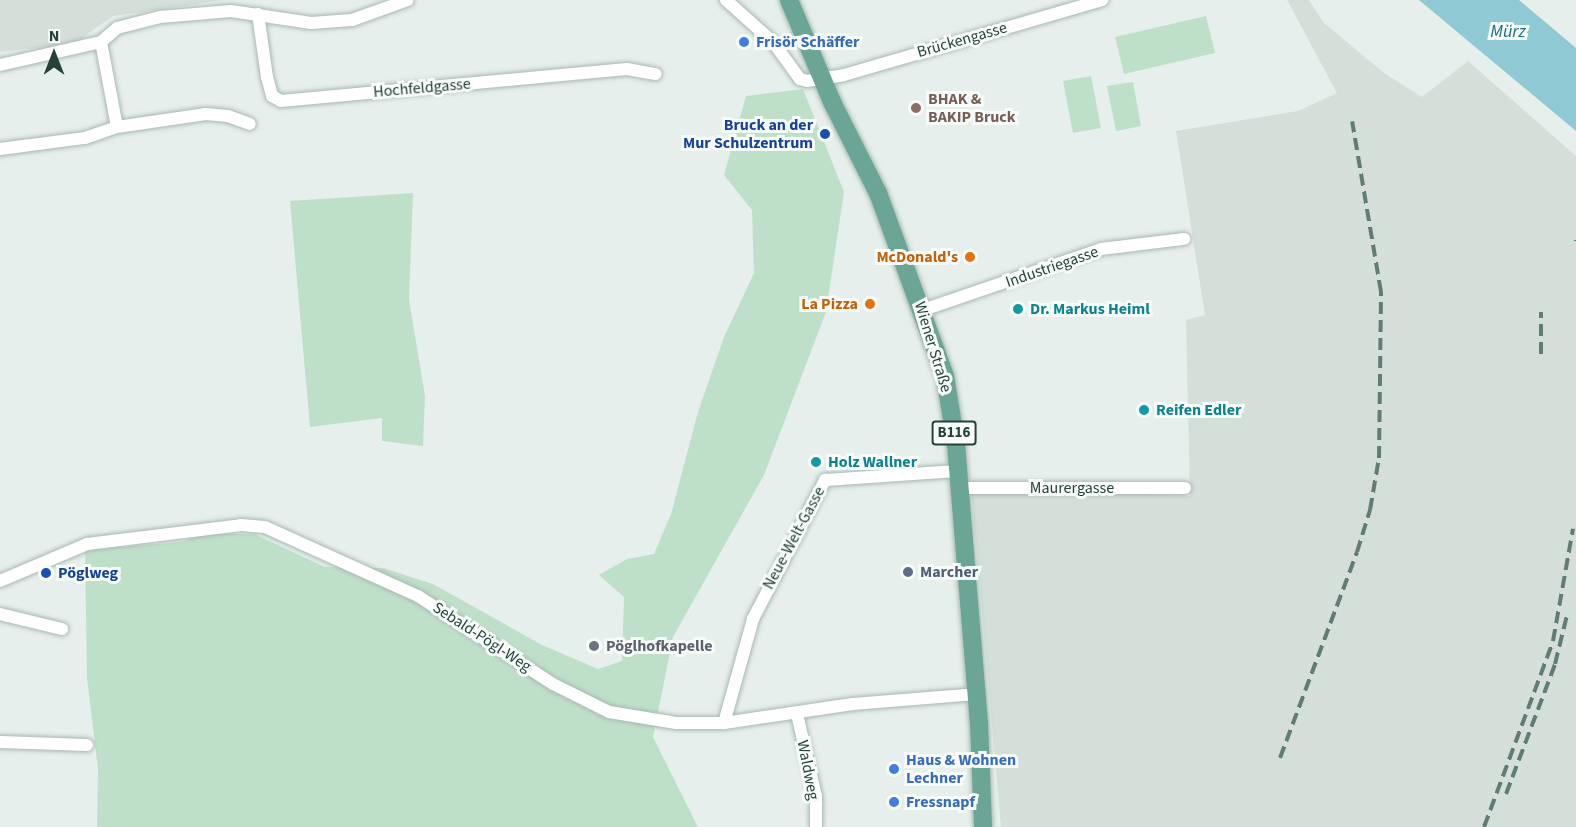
<!DOCTYPE html>
<html>
<head>
<meta charset="utf-8">
<style>
  body { margin:0 }
  #map { position:relative; width:1576px; height:827px; overflow:hidden; background:#e6efeb; font-family:"Source Sans 3",sans-serif }
  div>[style] { position:absolute }
  [style*='--x'] { left:calc(var(--x)*1px); top:calc(var(--y)*1px); width:calc(var(--w)*1px); rotate:calc(var(--a)*1deg) }
  .built>* { inset:0; background:#d4dfda }
  .green>* { inset:0; background:#bfe0c8 }
  .water>* { inset:0; background:#8ec9d4 }
  .roads { filter:drop-shadow(0 0 2px #a8b8b2) drop-shadow(0 0 2px #a8b8b2) }
  .minor>* { height:12px; margin:-6px; padding:0 6px; transform-origin:6px; border-radius:6px; background:#fff }
  .primary>* { height:18px; margin:-9px; padding:0 9px; transform-origin:9px; border-radius:9px; background:#6aa596 }
  .rail>* { height:4px; margin-top:-2px; transform-origin:0; background:repeating-linear-gradient(90deg,#5f7d75 0 12px,transparent 0 18px) }
  .dots>* { width:16px; height:16px; translate:-50% -50%; box-sizing:border-box; border:3px solid #f7fbf9; border-radius:50% }
  span { translate:-50% -50%; white-space:nowrap; text-align:center; line-height:1.15; -webkit-text-stroke:6px #f7fbf9; paint-order:stroke }
  .shield-label span { padding:2px 4px; background:#f7fbf9; border:2px solid; border-radius:4px; -webkit-text-stroke-width:0 }
  .shield-label { font-size:15px; color:#24423a; font-weight:700 }
  .street-label { font-size:16px; color:#24423a }
  .shop-label { font-size:16px; color:#366cbe; font-weight:700 }
  .left { translate:0 -50%; text-align:left }
  .education-label { font-size:16px; color:#785e54; font-weight:700 }
  .transit-label { font-size:16px; color:#164399; font-weight:700 }
  .right { translate:-100% -50%; text-align:right }
  .food-label { font-size:16px; color:#c56008; font-weight:700 }
  .culture-label { font-size:16px; color:#0d838f; font-weight:700 }
  .service-label { font-size:16px; color:#4e5e75; font-weight:700 }
  .worship-label { font-size:16px; color:#5b616d; font-weight:700 }
  .water-label { font-size:18px; color:#1c6f80; font-style:italic }
  .north { position:absolute; left:24px; top:24px; width:60px; height:60px; -webkit-text-stroke:4px #f7fbf9; paint-order:stroke; rotate:0deg; font-size:16px; font-weight:700; line-height:24px; text-align:center; color:#24423a }
  .north::after { content:''; display:block; margin:auto; width:21px; height:27px; background:#24423a; clip-path:polygon(50% 0,100% 100%,50% 72%,0 100%) }
</style>
</head>
<body>
<div id="map">
  <div class="built">
    <i style="clip-path:polygon(0 0,224px 0,113px 16px,74px 44px,0 52px)"></i>
    <i style="clip-path:polygon(1287px 0,1309px 0,1324px 23px,1384px 73px,1422px 97px,1468px 61px,1576px 156px,1576px 827px,1001px 827px,971px 487px,1190px 496px,1186px 320px,1205px 315px,1176px 131px,1298px 111px,1337px 93px)"></i>
  </div>
  <div class="green">
    <i style="clip-path:polygon(1206px 16px,1215px 53px,1124px 74px,1115px 37px)"></i>
    <i style="clip-path:polygon(1091px 76px,1101px 128px,1073px 133px,1063px 81px)"></i>
    <i style="clip-path:polygon(1133px 82px,1141px 126px,1116px 131px,1107px 86px)"></i>
    <i style="clip-path:polygon(803px 89px,844px 192px,826px 312px,764px 475px,673px 637px,653px 737px,698px 827px,97px 827px,98px 769px,87px 678px,85px 550px,181px 542px,204px 534px,254px 534px,325px 567px,383px 568px,433px 584px,542px 645px,598px 669px,622px 661px,624px 597px,599px 575px,627px 559px,654px 554px,671px 514px,698px 412px,724px 337px,754px 273px,752px 210px,724px 175px,746px 96px)"></i>
    <i style="clip-path:polygon(413px 193px,409px 300px,425px 396px,423px 446px,382px 441px,382px 418px,310px 427px,290px 201px)"></i>
  </div>
  <div class="water">
    <i style="clip-path:polygon(1419px 0,1519px 0,1576px 48px,1576px 131px)"></i>
  </div>
  <div class="roads">
    <div class="minor">
      <i style="--x:726;--y:0;--w:63;--a:41.8"></i>
      <i style="--x:773;--y:42;--w:46;--a:53.9"></i>
      <i style="--x:800;--y:79;--w:7;--a:16"></i>
      <i style="--x:807;--y:81;--w:37;--a:-9"></i>
      <i style="--x:844;--y:75;--w:269;--a:-16.2"></i>
      <i style="--x:258;--y:14;--w:64;--a:81.9"></i>
      <i style="--x:267;--y:77;--w:20;--a:75"></i>
      <i style="--x:272;--y:96;--w:10;--a:29"></i>
      <i style="--x:281;--y:101;--w:347;--a:-5.3"></i>
      <i style="--x:627;--y:69;--w:29;--a:10"></i>
      <i style="--x:101;--y:42;--w:86;--a:79.3"></i>
      <i style="--x:117;--y:127;--w:90;--a:-8.3"></i>
      <i style="--x:206;--y:114;--w:22;--a:5"></i>
      <i style="--x:228;--y:116;--w:23;--a:20"></i>
      <i style="--x:0;--y:65;--w:104;--a:-12.8"></i>
      <i style="--x:101;--y:42;--w:21;--a:-41"></i>
      <i style="--x:117;--y:28;--w:44;--a:-14.3"></i>
      <i style="--x:160;--y:17;--w:71;--a:-4.8"></i>
      <i style="--x:231;--y:11;--w:81;--a:8.5"></i>
      <i style="--x:311;--y:23;--w:41;--a:-4.2"></i>
      <i style="--x:352;--y:20;--w:59;--a:-19.7"></i>
      <i style="--x:0;--y:149;--w:86;--a:-7.4"></i>
      <i style="--x:85;--y:138;--w:34;--a:-19"></i>
      <i style="--x:923;--y:310;--w:188;--a:-18.9"></i>
      <i style="--x:1101;--y:249;--w:84;--a:-6.9"></i>
      <i style="--x:959;--y:488;--w:226;--a:0"></i>
      <i style="--x:0;--y:581;--w:95;--a:-23"></i>
      <i style="--x:87;--y:544;--w:155;--a:-7"></i>
      <i style="--x:241;--y:525;--w:24;--a:5"></i>
      <i style="--x:265;--y:527;--w:168;--a:24.3"></i>
      <i style="--x:418;--y:596;--w:161;--a:33.1"></i>
      <i style="--x:553;--y:684;--w:63;--a:26.6"></i>
      <i style="--x:609;--y:712;--w:68;--a:9.3"></i>
      <i style="--x:676;--y:723;--w:48;--a:0"></i>
      <i style="--x:724;--y:723;--w:130;--a:-8.4"></i>
      <i style="--x:853;--y:704;--w:123;--a:-4.6"></i>
      <i style="--x:0;--y:614;--w:64;--a:13.6"></i>
      <i style="--x:797;--y:714;--w:84;--a:77"></i>
      <i style="--x:816;--y:796;--w:31;--a:90"></i>
      <i style="--x:724;--y:723;--w:108;--a:-74.4"></i>
      <i style="--x:753;--y:619;--w:157;--a:-62.6"></i>
      <i style="--x:825;--y:480;--w:133;--a:-3.9"></i>
      <i style="--x:0;--y:742;--w:87;--a:2"></i>
    </div>
    <div class="primary">
      <i style="--x:789;--y:0;--w:111;--a:67.1"></i>
      <i style="--x:832;--y:102;--w:102;--a:63.2"></i>
      <i style="--x:878;--y:193;--w:195;--a:69.9"></i>
      <i style="--x:945;--y:376;--w:69;--a:80.8"></i>
      <i style="--x:956;--y:444;--w:279;--a:85.3"></i>
      <i style="--x:979;--y:722;--w:105;--a:87.8"></i>
    </div>
  </div>
  <div class="rail">
    <i style="--x:1576;--y:240;--w:1;--a:90"></i>
    <i style="--x:1541;--y:354;--w:42;--a:-90"></i>
    <i style="--x:1280;--y:758;--w:220;--a:-69.5"></i>
    <i style="--x:1357;--y:552;--w:44;--a:-72.8"></i>
    <i style="--x:1370;--y:510;--w:53;--a:-80.2"></i>
    <i style="--x:1379;--y:458;--w:166;--a:-89.3"></i>
    <i style="--x:1381;--y:292;--w:173;--a:-99.6"></i>
    <i style="--x:1506;--y:794;--w:139;--a:-69.3"></i>
    <i style="--x:1555;--y:664;--w:50;--a:-76.2"></i>
    <i style="--x:1484;--y:827;--w:198;--a:-69.6"></i>
    <i style="--x:1553;--y:641;--w:114;--a:-79.9"></i>
  </div>
  <div class="dots">
    <i style="left:744px;top:42px;background:#3f7fe0"></i>
    <i style="left:916px;top:108px;background:#8d6e63"></i>
    <i style="left:825px;top:134px;background:#1a4fb4"></i>
    <i style="left:970px;top:257px;background:#e8710a"></i>
    <i style="left:870px;top:304px;background:#e8710a"></i>
    <i style="left:1018px;top:309px;background:#0f9aa8"></i>
    <i style="left:1144px;top:410px;background:#0f9aa8"></i>
    <i style="left:816px;top:462px;background:#0f9aa8"></i>
    <i style="left:908px;top:572px;background:#5c6f8a"></i>
    <i style="left:46px;top:573px;background:#1a4fb4"></i>
    <i style="left:594px;top:646px;background:#6b7280"></i>
    <i style="left:894px;top:769px;background:#3f7fe0"></i>
    <i style="left:894px;top:802px;background:#3f7fe0"></i>
  </div>
  <div class="shield-label">
    <span style="left:954px;top:433px">B116</span>
  </div>
  <div class="street-label">
    <span style="left:962px;top:40px;rotate:-16deg">Brückengasse</span>
    <span style="left:422px;top:88px;rotate:-5deg">Hochfeldgasse</span>
    <span style="left:1052px;top:267px;rotate:-19deg">Industriegasse</span>
    <span style="left:933px;top:347px;rotate:73deg">Wiener Straße</span>
    <span style="left:1072px;top:488px">Maurergasse</span>
    <span style="left:794px;top:538px;rotate:-62deg">Neue-Welt-Gasse</span>
    <span style="left:482px;top:637px;rotate:33deg">Sebald-Pögl-Weg</span>
    <span style="left:808px;top:770px;rotate:79deg">Waldweg</span>
  </div>
  <div class="shop-label">
    <span class="left" style="left:756px;top:42px">Frisör Schäffer</span>
    <span class="left" style="left:906px;top:769px">Haus &amp; Wohnen<br>Lechner</span>
    <span class="left" style="left:906px;top:802px">Fressnapf</span>
  </div>
  <div class="education-label">
    <span class="left" style="left:928px;top:108px">BHAK &amp;<br>BAKIP Bruck</span>
  </div>
  <div class="transit-label">
    <span class="right" style="left:813px;top:134px">Bruck an der<br>Mur Schulzentrum</span>
    <span class="left" style="left:58px;top:573px">Pöglweg</span>
  </div>
  <div class="food-label">
    <span class="right" style="left:958px;top:257px">McDonald's</span>
    <span class="right" style="left:858px;top:304px">La Pizza</span>
  </div>
  <div class="culture-label">
    <span class="left" style="left:1030px;top:309px">Dr. Markus Heiml</span>
    <span class="left" style="left:1156px;top:410px">Reifen Edler</span>
    <span class="left" style="left:828px;top:462px">Holz Wallner</span>
  </div>
  <div class="service-label">
    <span class="left" style="left:920px;top:572px">Marcher</span>
  </div>
  <div class="worship-label">
    <span class="left" style="left:606px;top:646px">Pöglhofkapelle</span>
  </div>
  <div class="water-label">
    <span style="left:1508px;top:32px">Mürz</span>
  </div>
  <div class="north">N</div>
</div>
</body>
</html>
